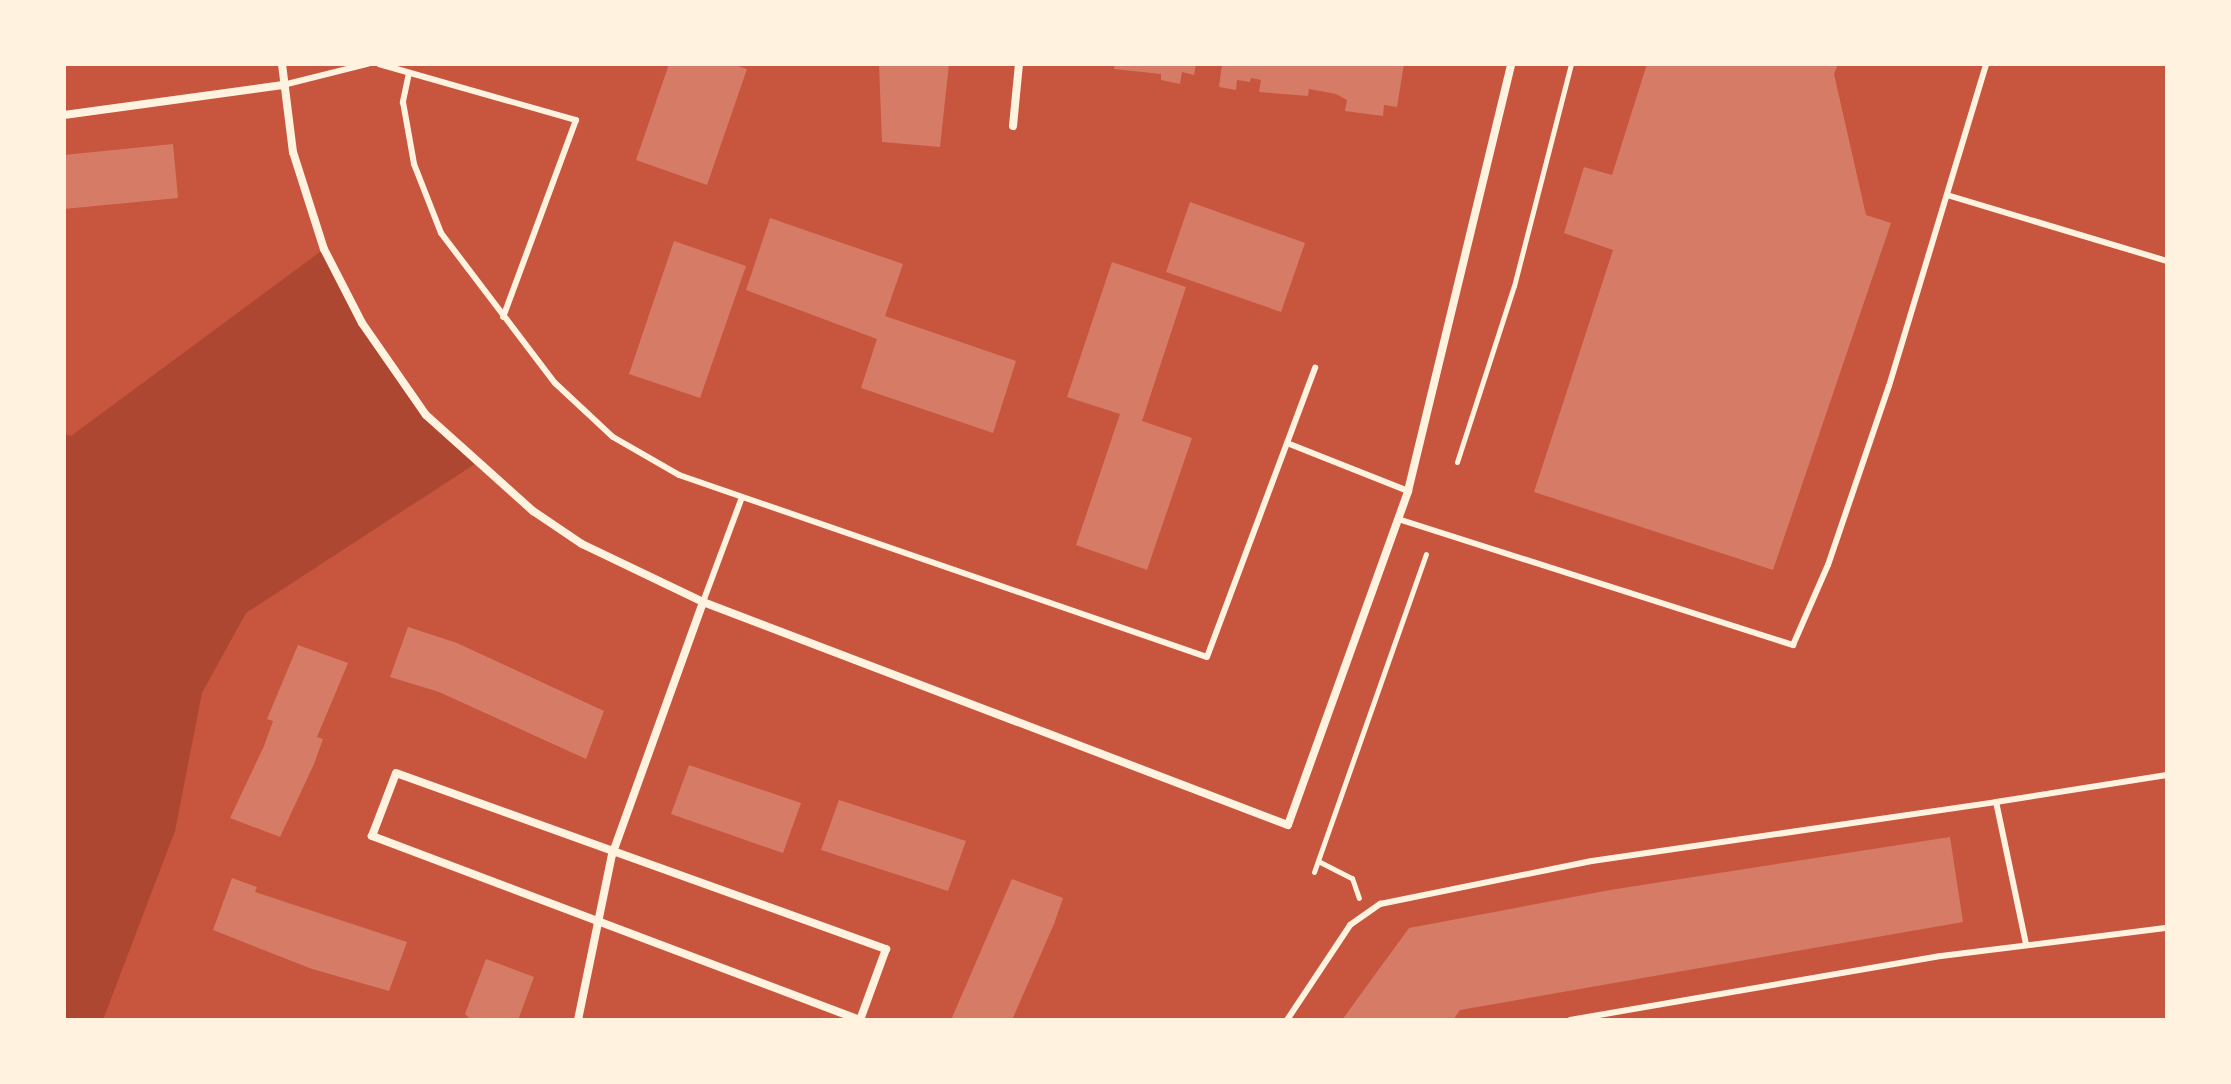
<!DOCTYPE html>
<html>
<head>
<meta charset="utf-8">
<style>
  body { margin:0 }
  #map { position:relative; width:2231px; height:1084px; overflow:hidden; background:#c8553d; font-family:"IBM Plex Sans",sans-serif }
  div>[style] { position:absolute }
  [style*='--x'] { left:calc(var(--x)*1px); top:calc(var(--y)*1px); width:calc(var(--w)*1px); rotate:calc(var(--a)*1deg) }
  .green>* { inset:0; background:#ae4732 }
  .building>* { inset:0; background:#d67c66 }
  .path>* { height:5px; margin:-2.5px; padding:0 2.5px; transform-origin:2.5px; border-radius:2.5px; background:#fff3e0 }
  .service>* { height:6px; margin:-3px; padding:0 3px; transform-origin:3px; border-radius:3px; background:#fff3e0 }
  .minor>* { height:8px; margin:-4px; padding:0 4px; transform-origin:4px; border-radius:4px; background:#fff3e0 }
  span { translate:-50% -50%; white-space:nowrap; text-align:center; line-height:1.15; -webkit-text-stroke:8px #fff3e0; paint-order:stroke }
  .frame { position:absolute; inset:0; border:66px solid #fff3e0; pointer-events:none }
</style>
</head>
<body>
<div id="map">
  <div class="green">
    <i style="clip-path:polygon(324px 249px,362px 323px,426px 415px,478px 462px,246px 613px,202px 693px,175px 831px,103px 1020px,64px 1020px,64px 433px,71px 436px)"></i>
  </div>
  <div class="building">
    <i style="clip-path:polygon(669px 64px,732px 64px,747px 69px,707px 185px,636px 160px)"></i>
    <i style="clip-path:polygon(879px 64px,949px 64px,940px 147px,882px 142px)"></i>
    <i style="clip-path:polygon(1115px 64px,1196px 64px,1194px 75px,1182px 72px,1180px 84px,1161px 80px,1161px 74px,1114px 69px)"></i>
    <i style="clip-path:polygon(1222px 64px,1404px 64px,1397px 107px,1384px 105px,1383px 116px,1345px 111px,1347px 100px,1336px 94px,1309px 89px,1308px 96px,1259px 92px,1261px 80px,1251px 78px,1250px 82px,1237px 80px,1236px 90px,1219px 87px)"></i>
    <i style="clip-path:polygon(1647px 64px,1838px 64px,1834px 74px,1866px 215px,1891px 223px,1773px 570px,1534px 492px,1613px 250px,1564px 233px,1584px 167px,1612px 175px)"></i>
    <i style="clip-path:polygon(173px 144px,178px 198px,64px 209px,64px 155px)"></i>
    <i style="clip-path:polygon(1190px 202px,1305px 243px,1281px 312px,1166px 272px)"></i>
    <i style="clip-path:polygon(770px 218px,903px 264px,885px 316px,1016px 361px,993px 433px,861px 388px,877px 339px,746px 290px)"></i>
    <i style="clip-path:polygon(674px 241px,746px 266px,700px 398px,629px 374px)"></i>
    <i style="clip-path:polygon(1112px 262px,1186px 287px,1142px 421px,1192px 438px,1147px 570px,1076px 545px,1120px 414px,1067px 397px)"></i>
    <i style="clip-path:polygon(408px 627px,457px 643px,604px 711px,586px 759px,439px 692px,390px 677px)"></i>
    <i style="clip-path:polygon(298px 645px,348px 663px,317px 737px,323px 739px,314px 764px,280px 837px,230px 818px,264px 746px,273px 721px,267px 719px)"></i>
    <i style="clip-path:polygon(689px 765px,801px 803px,783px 853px,671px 814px)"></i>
    <i style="clip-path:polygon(839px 800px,966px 841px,948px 891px,821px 850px)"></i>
    <i style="clip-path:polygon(1950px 837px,1963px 922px,1460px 1010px,1453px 1020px,1342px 1020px,1409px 928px,1610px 890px)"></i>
    <i style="clip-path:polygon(232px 878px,257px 887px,255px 892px,407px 942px,389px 991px,312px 969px,213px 930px)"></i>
    <i style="clip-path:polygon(1012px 879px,1063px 898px,1054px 924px,1012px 1020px,951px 1020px)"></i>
    <i style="clip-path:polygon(486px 959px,534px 977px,518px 1020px,471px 1020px,465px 1014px)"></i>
  </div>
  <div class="path">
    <i style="--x:1457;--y:462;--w:185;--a:-72.1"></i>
    <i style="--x:1514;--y:286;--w:229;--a:-75.6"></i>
    <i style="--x:1318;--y:861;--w:38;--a:27"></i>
    <i style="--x:1352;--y:878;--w:21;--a:71"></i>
    <i style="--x:1314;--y:872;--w:337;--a:-70.6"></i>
  </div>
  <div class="service">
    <i style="--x:379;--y:64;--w:205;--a:15.9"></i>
    <i style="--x:576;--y:120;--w:210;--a:110.3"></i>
    <i style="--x:409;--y:73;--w:30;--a:102"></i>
    <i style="--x:403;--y:102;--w:63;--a:79.9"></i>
    <i style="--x:414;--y:164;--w:74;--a:68.6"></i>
    <i style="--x:441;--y:233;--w:188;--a:52.8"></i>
    <i style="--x:555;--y:383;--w:79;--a:43"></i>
    <i style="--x:613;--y:437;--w:76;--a:29.9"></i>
    <i style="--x:679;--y:475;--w:558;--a:19.02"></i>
    <i style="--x:1207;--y:657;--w:309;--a:-69.5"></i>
    <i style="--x:283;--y:85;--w:87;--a:-14"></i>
    <i style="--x:1947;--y:195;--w:230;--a:16.7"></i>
    <i style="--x:1287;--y:443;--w:130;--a:21.6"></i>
    <i style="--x:1398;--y:519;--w:415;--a:17.7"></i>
    <i style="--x:1793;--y:645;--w:87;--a:-66.4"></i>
    <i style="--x:1828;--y:565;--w:189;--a:-71.2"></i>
    <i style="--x:1889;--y:386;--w:336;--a:-73.2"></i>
    <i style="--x:703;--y:602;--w:112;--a:-69.6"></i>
    <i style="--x:2026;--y:944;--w:145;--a:-101.9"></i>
    <i style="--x:1996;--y:802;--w:173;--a:-9"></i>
    <i style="--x:1287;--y:1020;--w:114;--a:-56.4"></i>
    <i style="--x:1350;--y:925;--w:37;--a:-35"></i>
    <i style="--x:1380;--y:904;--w:216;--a:-11.5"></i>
    <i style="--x:1592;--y:861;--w:408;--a:-8.3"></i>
    <i style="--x:1570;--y:1020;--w:376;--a:-9.8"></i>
    <i style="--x:1941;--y:956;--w:228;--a:-7.1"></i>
  </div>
  <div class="minor">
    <i style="--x:282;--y:64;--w:89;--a:82.9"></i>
    <i style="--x:293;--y:152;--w:102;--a:72.3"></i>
    <i style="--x:324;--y:249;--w:83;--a:62.8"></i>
    <i style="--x:362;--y:323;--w:112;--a:55.2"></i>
    <i style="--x:426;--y:415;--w:144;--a:41.9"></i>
    <i style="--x:533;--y:511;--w:59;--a:34"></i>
    <i style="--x:582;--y:544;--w:134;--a:25.6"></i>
    <i style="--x:703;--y:602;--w:626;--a:20.87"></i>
    <i style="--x:1288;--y:825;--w:355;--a:-70.2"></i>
    <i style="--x:1408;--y:491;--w:439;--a:-76.4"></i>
    <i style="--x:64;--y:115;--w:221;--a:-7.8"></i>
    <i style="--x:1013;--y:126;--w:62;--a:-84.5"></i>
    <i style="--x:396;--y:773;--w:521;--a:19.76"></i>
    <i style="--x:886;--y:949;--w:76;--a:110.1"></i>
    <i style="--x:860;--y:1020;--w:522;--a:-159.34"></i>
    <i style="--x:372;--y:836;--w:67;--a:-69.1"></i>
    <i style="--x:578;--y:1020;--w:168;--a:-78.4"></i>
    <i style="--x:612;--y:855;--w:269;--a:-70.2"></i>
  </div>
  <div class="frame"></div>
</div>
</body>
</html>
